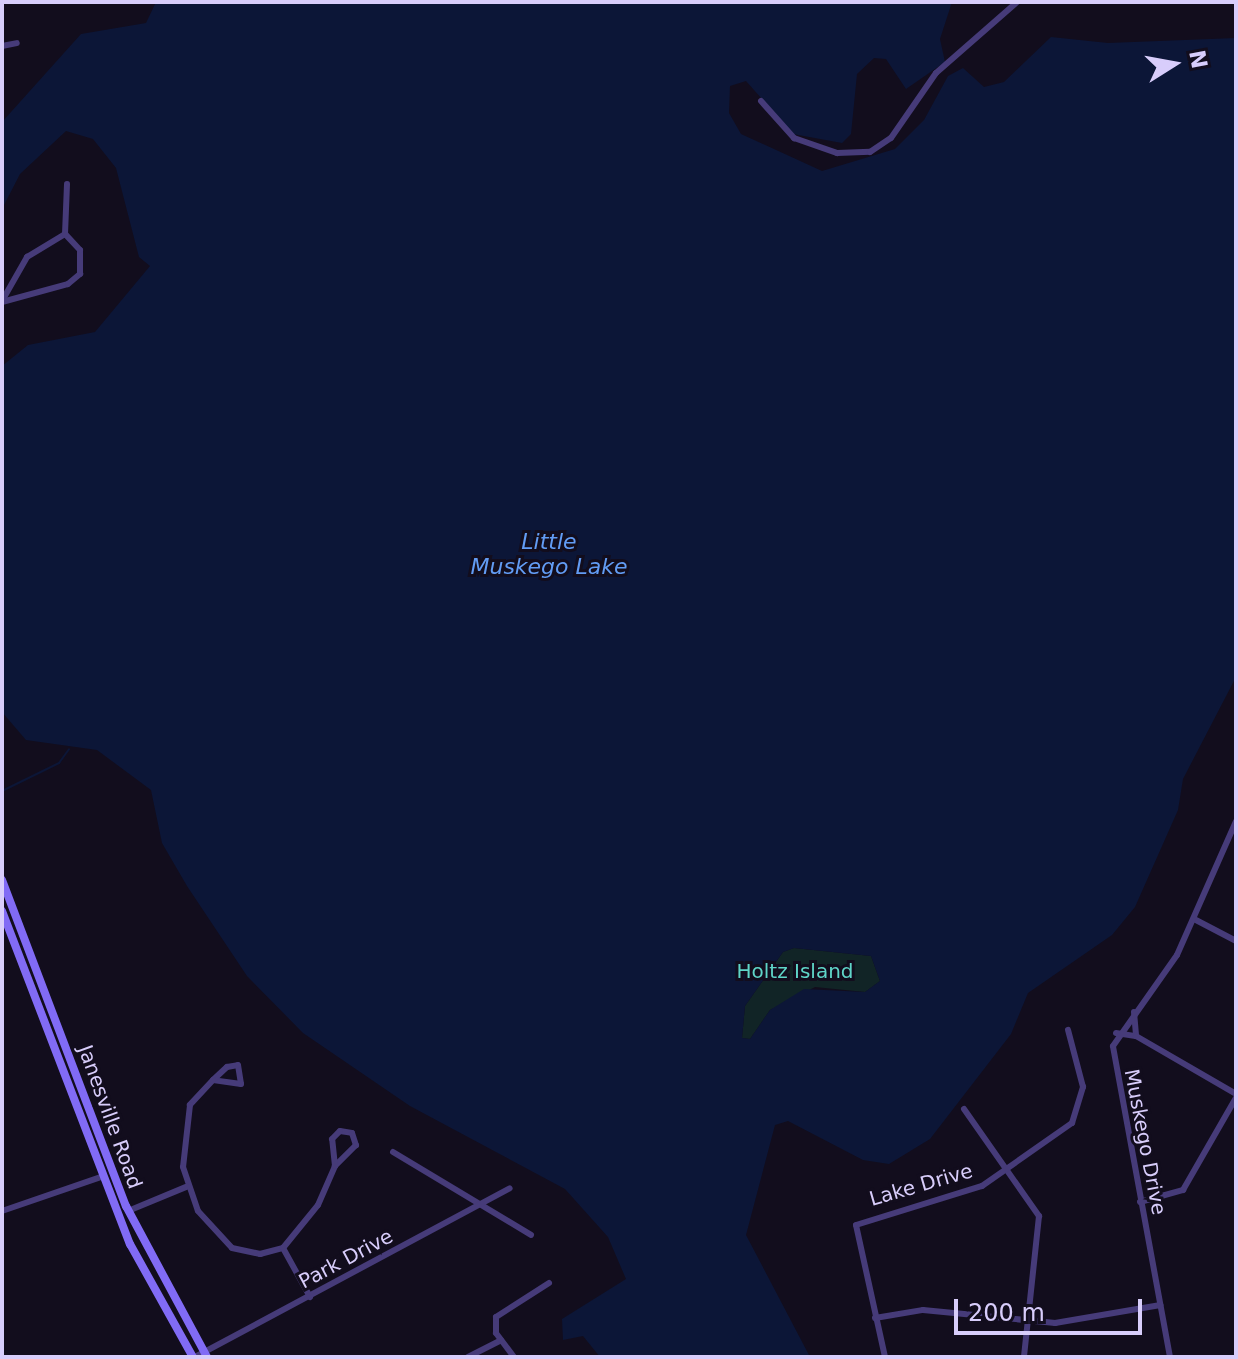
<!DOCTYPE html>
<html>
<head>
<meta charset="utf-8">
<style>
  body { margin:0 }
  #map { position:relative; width:1238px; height:1359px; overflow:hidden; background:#120d1d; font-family:"DejaVu Sans",sans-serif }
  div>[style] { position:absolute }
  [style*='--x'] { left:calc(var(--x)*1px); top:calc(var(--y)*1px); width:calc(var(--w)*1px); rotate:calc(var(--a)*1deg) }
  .green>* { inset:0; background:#112426 }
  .water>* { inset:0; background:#0c1637 }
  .stream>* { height:2px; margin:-1px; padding:0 1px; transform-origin:1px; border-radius:1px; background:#0c1637 }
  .minor>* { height:6px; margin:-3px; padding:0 3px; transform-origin:3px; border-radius:3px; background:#463b79 }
  .secondary>* { height:8px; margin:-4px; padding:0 4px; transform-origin:4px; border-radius:4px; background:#816bf5 }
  span { translate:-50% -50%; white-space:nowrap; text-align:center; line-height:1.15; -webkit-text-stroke:6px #120d1d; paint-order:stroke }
  .park-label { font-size:20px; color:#5fd5c8 }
  .street-label { font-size:20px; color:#d8cdfb }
  .water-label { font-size:22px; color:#629cf4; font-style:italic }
  .frame { position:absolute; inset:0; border:4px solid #d8cdfb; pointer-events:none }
  .north { position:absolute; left:1134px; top:24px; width:80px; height:80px; -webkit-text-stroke:6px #120d1d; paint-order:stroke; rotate:79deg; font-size:22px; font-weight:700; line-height:32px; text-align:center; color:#d8cdfb }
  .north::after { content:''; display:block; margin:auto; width:28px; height:36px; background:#d8cdfb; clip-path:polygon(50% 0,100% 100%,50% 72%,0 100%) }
  .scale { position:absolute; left:954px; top:1299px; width:188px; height:36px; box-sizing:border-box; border:4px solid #d8cdfb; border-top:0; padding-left:10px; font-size:24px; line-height:28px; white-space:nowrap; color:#d8cdfb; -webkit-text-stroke:6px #120d1d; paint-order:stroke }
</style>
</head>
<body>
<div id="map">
  <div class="green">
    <i style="clip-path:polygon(794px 948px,871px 956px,880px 981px,865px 992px,815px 987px,770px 1010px,750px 1039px,742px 1038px,745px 1006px,783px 952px)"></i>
  </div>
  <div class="water">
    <i style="clip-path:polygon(evenodd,156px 2px,952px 2px,940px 39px,945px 62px,906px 89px,886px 59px,874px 58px,857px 74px,851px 134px,842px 143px,793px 134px,746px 81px,730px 86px,729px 113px,741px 134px,822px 171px,895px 149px,924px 120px,948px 76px,963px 68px,984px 87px,1004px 82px,1051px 37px,1108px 43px,1236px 38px,1236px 677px,1183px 779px,1178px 810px,1135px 907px,1112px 935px,1028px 993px,1011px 1034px,930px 1139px,889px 1164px,863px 1160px,788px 1121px,775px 1125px,746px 1235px,810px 1357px,600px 1357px,583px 1336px,563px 1340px,562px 1319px,626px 1279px,608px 1237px,565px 1189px,410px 1106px,303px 1033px,247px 976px,187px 886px,162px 843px,151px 790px,97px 750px,26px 740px,2px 712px,2px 366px,28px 345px,95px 332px,150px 266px,139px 257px,116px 168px,93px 139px,66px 131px,20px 174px,2px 209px,2px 122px,81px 34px,146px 23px,156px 2px,794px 948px,871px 956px,880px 981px,865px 992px,804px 989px,770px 1010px,750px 1039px,742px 1038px,745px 1006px,783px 952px,794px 948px)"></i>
  </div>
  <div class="stream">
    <i style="--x:2;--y:791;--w:64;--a:-26.2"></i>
    <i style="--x:59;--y:763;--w:17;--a:-54"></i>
  </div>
  <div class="minor">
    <i style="--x:2;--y:46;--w:15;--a:-11"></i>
    <i style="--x:761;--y:101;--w:50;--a:48.3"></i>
    <i style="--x:794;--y:138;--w:46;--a:19.2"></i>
    <i style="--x:837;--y:153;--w:33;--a:-2"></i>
    <i style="--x:870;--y:152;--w:25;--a:-34"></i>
    <i style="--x:891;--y:138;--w:79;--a:-55.3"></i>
    <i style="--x:936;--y:73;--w:108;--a:-41.2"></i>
    <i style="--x:2;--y:301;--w:51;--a:-60.4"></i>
    <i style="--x:27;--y:257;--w:44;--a:-31.2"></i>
    <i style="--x:2;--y:302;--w:68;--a:-15.3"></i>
    <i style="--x:68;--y:284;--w:16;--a:-40"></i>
    <i style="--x:80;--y:274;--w:24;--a:-90"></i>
    <i style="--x:80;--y:250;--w:22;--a:-133"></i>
    <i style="--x:65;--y:234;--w:50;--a:-87.7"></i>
    <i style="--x:1194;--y:919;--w:47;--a:27.6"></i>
    <i style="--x:1134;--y:1012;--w:24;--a:85"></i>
    <i style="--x:1116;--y:1033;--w:20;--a:9"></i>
    <i style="--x:1136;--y:1036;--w:116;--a:30.1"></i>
    <i style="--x:238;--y:1065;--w:19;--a:81"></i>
    <i style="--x:241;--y:1084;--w:28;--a:-172"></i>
    <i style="--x:213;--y:1080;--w:19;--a:-43"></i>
    <i style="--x:227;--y:1067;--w:11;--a:-10"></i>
    <i style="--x:213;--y:1080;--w:34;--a:133"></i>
    <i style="--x:190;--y:1105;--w:62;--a:96.4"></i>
    <i style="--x:183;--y:1167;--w:46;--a:71.2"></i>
    <i style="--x:198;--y:1211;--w:50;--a:47.4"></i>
    <i style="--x:232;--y:1248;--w:29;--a:12"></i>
    <i style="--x:260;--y:1254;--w:24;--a:-15"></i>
    <i style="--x:283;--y:1248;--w:55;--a:-50.9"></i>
    <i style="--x:318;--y:1205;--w:43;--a:-66.4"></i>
    <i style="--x:964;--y:1109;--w:131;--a:55"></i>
    <i style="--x:1039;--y:1216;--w:142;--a:96.1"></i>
    <i style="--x:340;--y:1131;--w:12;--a:9"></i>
    <i style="--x:352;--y:1133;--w:13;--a:72"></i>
    <i style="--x:356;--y:1145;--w:30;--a:135"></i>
    <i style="--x:335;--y:1166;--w:27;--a:-96"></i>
    <i style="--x:332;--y:1139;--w:11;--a:-45"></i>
    <i style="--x:393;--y:1152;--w:161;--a:31"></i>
    <i style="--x:1140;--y:1202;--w:45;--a:-15.6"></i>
    <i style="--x:1183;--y:1190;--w:106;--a:-60.1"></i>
    <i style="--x:2;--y:1211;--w:105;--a:-19"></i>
    <i style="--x:128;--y:1211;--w:63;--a:-22.5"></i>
    <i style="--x:283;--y:1248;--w:56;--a:61.1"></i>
    <i style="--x:875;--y:1318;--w:49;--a:-9.5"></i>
    <i style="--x:923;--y:1310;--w:133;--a:5.6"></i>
    <i style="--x:1055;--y:1323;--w:107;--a:-9.7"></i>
    <i style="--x:195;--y:1357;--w:357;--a:-28.2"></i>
    <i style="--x:468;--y:1357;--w:37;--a:-27"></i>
    <i style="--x:514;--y:1357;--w:30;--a:-127"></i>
    <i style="--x:496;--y:1333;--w:16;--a:-90"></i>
    <i style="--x:496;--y:1317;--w:63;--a:-32.7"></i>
    <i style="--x:885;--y:1357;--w:135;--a:-102.4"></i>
    <i style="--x:856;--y:1225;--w:132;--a:-17.2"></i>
    <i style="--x:982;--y:1186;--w:110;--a:-35"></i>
    <i style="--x:1072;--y:1123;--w:38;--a:-73"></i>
    <i style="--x:1083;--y:1087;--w:59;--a:-104.7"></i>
    <i style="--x:1170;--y:1357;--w:316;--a:-100.4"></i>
    <i style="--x:1113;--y:1046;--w:111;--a:-54.9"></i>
    <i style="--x:1177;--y:955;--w:146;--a:-66.2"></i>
  </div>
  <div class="secondary">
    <i style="--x:2;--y:880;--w:349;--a:69.2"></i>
    <i style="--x:126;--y:1206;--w:171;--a:61.8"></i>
    <i style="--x:2;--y:911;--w:357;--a:69"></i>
    <i style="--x:130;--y:1244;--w:129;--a:60.9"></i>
  </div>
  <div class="park-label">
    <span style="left:795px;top:971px">Holtz Island</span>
  </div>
  <div class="street-label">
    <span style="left:110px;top:1117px;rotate:70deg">Janesville Road</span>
    <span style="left:1145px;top:1142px;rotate:79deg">Muskego Drive</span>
    <span style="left:921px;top:1185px;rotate:-16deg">Lake Drive</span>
    <span style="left:346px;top:1259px;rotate:-28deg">Park Drive</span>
  </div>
  <div class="water-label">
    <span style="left:549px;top:554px">Little<br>Muskego Lake</span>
  </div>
  <div class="frame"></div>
  <div class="north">N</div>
  <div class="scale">200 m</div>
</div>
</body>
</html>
